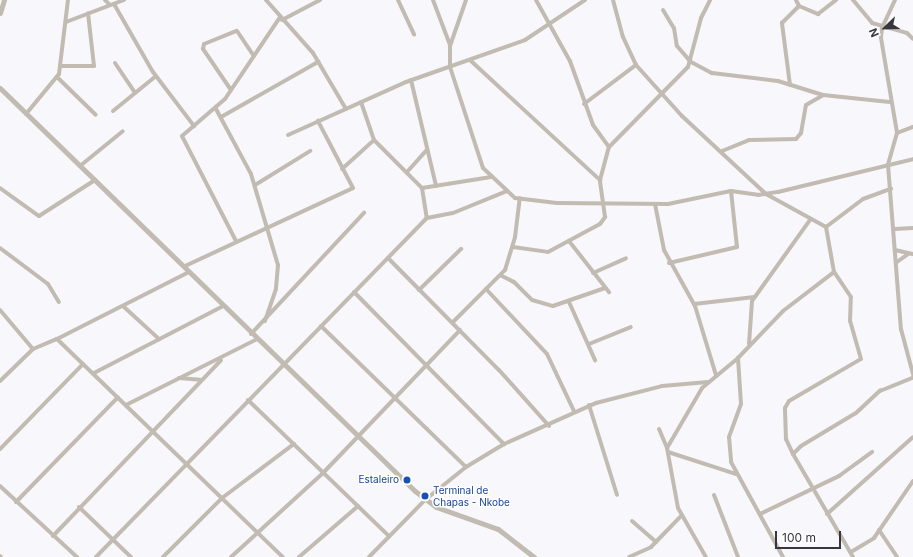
<!DOCTYPE html>
<html>
<head>
<meta charset="utf-8">
<style>
  body { margin:0 }
  #map { position:relative; width:913px; height:557px; overflow:hidden; background:#f8f7fc; font-family:Inter,sans-serif }
  div>[style] { position:absolute }
  [style*='--x'] { left:calc(var(--x)*1px); top:calc(var(--y)*1px); width:calc(var(--w)*1px); rotate:calc(var(--a)*1deg) }
  .minor>* { height:4px; margin:-2px; padding:0 2px; transform-origin:2px; border-radius:2px; background:#c2bbb2 }
  .tertiary>* { height:5px; margin:-2.5px; padding:0 2.5px; transform-origin:2.5px; border-radius:2.5px; background:#c2bbb2 }
  .dots>* { width:11px; height:11px; translate:-50% -50%; box-sizing:border-box; border:2px solid #fff; border-radius:50% }
  span { translate:-50% -50%; white-space:nowrap; text-align:center; line-height:1.15; -webkit-text-stroke:3px #fff; paint-order:stroke }
  .transit-label { font-size:10px; color:#164399 }
  .right { translate:-100% -50%; text-align:right }
  .left { translate:0 -50%; text-align:left }
  .north { position:absolute; left:865px; top:8px; width:40px; height:40px; -webkit-text-stroke:3px #fff; paint-order:stroke; rotate:247deg; font-size:11px; font-weight:700; line-height:16px; text-align:center; color:#38353e }
  .north::after { content:''; display:block; margin:auto; width:14px; height:18px; background:#38353e; clip-path:polygon(50% 0,100% 100%,50% 72%,0 100%) }
  .scale { position:absolute; left:775px; top:531px; width:66px; height:18px; box-sizing:border-box; border:2px solid #38353e; border-top:0; padding-left:5px; font-size:12px; line-height:14px; white-space:nowrap; color:#38353e; -webkit-text-stroke:3px #fff; paint-order:stroke }
</style>
</head>
<body>
<div id="map">
  <div class="minor">
    <i style="--x:105;--y:0;--w:7;--a:45"></i>
    <i style="--x:266;--y:0;--w:71;--a:48.4"></i>
    <i style="--x:313;--y:53;--w:65;--a:59.5"></i>
    <i style="--x:398;--y:0;--w:38;--a:65"></i>
    <i style="--x:433;--y:0;--w:48;--a:69.3"></i>
    <i style="--x:466;--y:0;--w:49;--a:109.2"></i>
    <i style="--x:450;--y:46;--w:21;--a:90"></i>
    <i style="--x:450;--y:67;--w:106;--a:71.9"></i>
    <i style="--x:483;--y:168;--w:44;--a:43.2"></i>
    <i style="--x:515;--y:198;--w:42;--a:6.8"></i>
    <i style="--x:557;--y:203;--w:111;--a:0.5"></i>
    <i style="--x:668;--y:204;--w:64;--a:-11.7"></i>
    <i style="--x:731;--y:191;--w:27;--a:8"></i>
    <i style="--x:758;--y:195;--w:20;--a:-9"></i>
    <i style="--x:778;--y:192;--w:139;--a:-13.7"></i>
    <i style="--x:536;--y:0;--w:70;--a:60.9"></i>
    <i style="--x:570;--y:61;--w:68;--a:70.2"></i>
    <i style="--x:593;--y:125;--w:27;--a:54"></i>
    <i style="--x:613;--y:0;--w:38;--a:75"></i>
    <i style="--x:623;--y:37;--w:31;--a:65"></i>
    <i style="--x:636;--y:65;--w:69;--a:48"></i>
    <i style="--x:682;--y:116;--w:115;--a:42.9"></i>
    <i style="--x:766;--y:194;--w:68;--a:28.8"></i>
    <i style="--x:826;--y:227;--w:46;--a:-37.1"></i>
    <i style="--x:863;--y:199;--w:30;--a:-20"></i>
    <i style="--x:796;--y:0;--w:7;--a:63"></i>
    <i style="--x:799;--y:6;--w:21;--a:23"></i>
    <i style="--x:818;--y:14;--w:23;--a:-38"></i>
    <i style="--x:853;--y:0;--w:30;--a:50"></i>
    <i style="--x:872;--y:23;--w:36;--a:16"></i>
    <i style="--x:907;--y:33;--w:8;--a:45"></i>
    <i style="--x:895;--y:0;--w:31;--a:115"></i>
    <i style="--x:882;--y:28;--w:10;--a:96"></i>
    <i style="--x:881;--y:38;--w:96;--a:80.4"></i>
    <i style="--x:897;--y:133;--w:33;--a:106"></i>
    <i style="--x:888;--y:165;--w:165;--a:85.5"></i>
    <i style="--x:901;--y:329;--w:47;--a:75.1"></i>
    <i style="--x:114;--y:4;--w:78;--a:60.2"></i>
    <i style="--x:153;--y:72;--w:68;--a:52.8"></i>
    <i style="--x:663;--y:10;--w:21;--a:59"></i>
    <i style="--x:674;--y:28;--w:18;--a:81"></i>
    <i style="--x:677;--y:46;--w:21;--a:49"></i>
    <i style="--x:691;--y:62;--w:24;--a:28"></i>
    <i style="--x:712;--y:73;--w:66;--a:6.9"></i>
    <i style="--x:778;--y:81;--w:47;--a:17.3"></i>
    <i style="--x:823;--y:95;--w:67;--a:6"></i>
    <i style="--x:282;--y:20;--w:43;--a:-27.8"></i>
    <i style="--x:66;--y:22;--w:62;--a:-20.8"></i>
    <i style="--x:471;--y:61;--w:176;--a:42.7"></i>
    <i style="--x:115;--y:63;--w:36;--a:56"></i>
    <i style="--x:60;--y:66;--w:34;--a:0"></i>
    <i style="--x:94;--y:66;--w:53;--a:-96.5"></i>
    <i style="--x:57;--y:77;--w:54;--a:44.3"></i>
    <i style="--x:411;--y:80;--w:109;--a:76.7"></i>
    <i style="--x:790;--y:85;--w:63;--a:-97.4"></i>
    <i style="--x:782;--y:23;--w:24;--a:-45"></i>
    <i style="--x:231;--y:90;--w:50;--a:-124.3"></i>
    <i style="--x:203;--y:49;--w:5;--a:-79"></i>
    <i style="--x:204;--y:44;--w:35;--a:-22"></i>
    <i style="--x:237;--y:31;--w:30;--a:56"></i>
    <i style="--x:361;--y:102;--w:40;--a:71.1"></i>
    <i style="--x:374;--y:140;--w:68;--a:45"></i>
    <i style="--x:422;--y:188;--w:30;--a:81"></i>
    <i style="--x:584;--y:104;--w:65;--a:-36.9"></i>
    <i style="--x:216;--y:109;--w:74;--a:61.7"></i>
    <i style="--x:251;--y:174;--w:95;--a:73.5"></i>
    <i style="--x:278;--y:265;--w:24;--a:95"></i>
    <i style="--x:276;--y:289;--w:34;--a:109"></i>
    <i style="--x:113;--y:111;--w:55;--a:-39.1"></i>
    <i style="--x:26;--y:114;--w:52;--a:-50.5"></i>
    <i style="--x:59;--y:74;--w:75;--a:-83.1"></i>
    <i style="--x:221;--y:117;--w:112;--a:-29.6"></i>
    <i style="--x:897;--y:133;--w:17;--a:-21"></i>
    <i style="--x:288;--y:135;--w:129;--a:-24.2"></i>
    <i style="--x:406;--y:82;--w:126;--a:-19.4"></i>
    <i style="--x:525;--y:40;--w:72;--a:-33.7"></i>
    <i style="--x:722;--y:151;--w:29;--a:-22"></i>
    <i style="--x:749;--y:140;--w:47;--a:-1.2"></i>
    <i style="--x:796;--y:139;--w:8;--a:-50"></i>
    <i style="--x:801;--y:133;--w:28;--a:-80"></i>
    <i style="--x:806;--y:105;--w:20;--a:-30"></i>
    <i style="--x:80;--y:166;--w:55;--a:-39.1"></i>
    <i style="--x:342;--y:169;--w:43;--a:-42.2"></i>
    <i style="--x:407;--y:172;--w:30;--a:-48"></i>
    <i style="--x:255;--y:185;--w:65;--a:-31.7"></i>
    <i style="--x:0;--y:188;--w:48;--a:35.7"></i>
    <i style="--x:39;--y:216;--w:67;--a:-32.7"></i>
    <i style="--x:422;--y:188;--w:70;--a:-9.1"></i>
    <i style="--x:655;--y:204;--w:47;--a:78.9"></i>
    <i style="--x:664;--y:250;--w:64;--a:61"></i>
    <i style="--x:695;--y:306;--w:72;--a:73.1"></i>
    <i style="--x:894;--y:229;--w:19;--a:-3"></i>
    <i style="--x:236;--y:241;--w:118;--a:-117.2"></i>
    <i style="--x:182;--y:136;--w:57;--a:-40.7"></i>
    <i style="--x:225;--y:99;--w:99;--a:-56.1"></i>
    <i style="--x:569;--y:241;--w:65;--a:51.9"></i>
    <i style="--x:513;--y:247;--w:35;--a:8"></i>
    <i style="--x:548;--y:252;--w:59;--a:-28.3"></i>
    <i style="--x:600;--y:224;--w:9;--a:-54"></i>
    <i style="--x:605;--y:217;--w:37;--a:-98"></i>
    <i style="--x:600;--y:180;--w:34;--a:-75"></i>
    <i style="--x:609;--y:147;--w:112;--a:-45.4"></i>
    <i style="--x:688;--y:67;--w:51;--a:-75.1"></i>
    <i style="--x:701;--y:18;--w:20;--a:-63"></i>
    <i style="--x:0;--y:248;--w:60;--a:36.9"></i>
    <i style="--x:48;--y:284;--w:21;--a:59"></i>
    <i style="--x:895;--y:250;--w:18;--a:13"></i>
    <i style="--x:388;--y:258;--w:158;--a:45.3"></i>
    <i style="--x:499;--y:370;--w:75;--a:48.2"></i>
    <i style="--x:897;--y:262;--w:14;--a:-36"></i>
    <i style="--x:669;--y:263;--w:70;--a:-13.2"></i>
    <i style="--x:737;--y:247;--w:56;--a:-96.1"></i>
    <i style="--x:185;--y:266;--w:185;--a:-24.9"></i>
    <i style="--x:353;--y:188;--w:76;--a:-117.6"></i>
    <i style="--x:189;--y:272;--w:148;--a:153.1"></i>
    <i style="--x:57;--y:339;--w:314;--a:44"></i>
    <i style="--x:593;--y:273;--w:36;--a:-24"></i>
    <i style="--x:502;--y:276;--w:13;--a:27"></i>
    <i style="--x:514;--y:282;--w:25;--a:45"></i>
    <i style="--x:532;--y:300;--w:22;--a:16"></i>
    <i style="--x:553;--y:306;--w:55;--a:-19.1"></i>
    <i style="--x:486;--y:289;--w:89;--a:46.8"></i>
    <i style="--x:547;--y:354;--w:63;--a:64.7"></i>
    <i style="--x:419;--y:290;--w:59;--a:-44.3"></i>
    <i style="--x:354;--y:292;--w:214;--a:45.4"></i>
    <i style="--x:569;--y:302;--w:64;--a:65.9"></i>
    <i style="--x:694;--y:304;--w:61;--a:-6.5"></i>
    <i style="--x:123;--y:306;--w:49;--a:42.5"></i>
    <i style="--x:0;--y:310;--w:51;--a:49.8"></i>
    <i style="--x:453;--y:322;--w:74;--a:-45"></i>
    <i style="--x:505;--y:270;--w:34;--a:-73"></i>
    <i style="--x:515;--y:237;--w:39;--a:-83"></i>
    <i style="--x:321;--y:326;--w:202;--a:44.2"></i>
    <i style="--x:251;--y:334;--w:166;--a:-47"></i>
    <i style="--x:589;--y:344;--w:45;--a:-22"></i>
    <i style="--x:749;--y:344;--w:43;--a:-86"></i>
    <i style="--x:752;--y:301;--w:100;--a:-54.4"></i>
    <i style="--x:738;--y:358;--w:46;--a:86.3"></i>
    <i style="--x:741;--y:404;--w:35;--a:110"></i>
    <i style="--x:729;--y:437;--w:25;--a:85"></i>
    <i style="--x:731;--y:462;--w:108;--a:61.3"></i>
    <i style="--x:94;--y:373;--w:145;--a:-27.4"></i>
    <i style="--x:179;--y:378;--w:21;--a:5"></i>
    <i style="--x:0;--y:381;--w:46;--a:-44.1"></i>
    <i style="--x:33;--y:349;--w:26;--a:-23"></i>
    <i style="--x:248;--y:400;--w:196;--a:44"></i>
    <i style="--x:126;--y:405;--w:147;--a:-26.7"></i>
    <i style="--x:589;--y:405;--w:94;--a:72.7"></i>
    <i style="--x:659;--y:429;--w:21;--a:67"></i>
    <i style="--x:667;--y:448;--w:61;--a:79.6"></i>
    <i style="--x:678;--y:508;--w:56;--a:60.3"></i>
    <i style="--x:667;--y:448;--w:69;--a:-59.7"></i>
    <i style="--x:702;--y:388;--w:47;--a:-39.8"></i>
    <i style="--x:738;--y:358;--w:65;--a:-46.2"></i>
    <i style="--x:783;--y:311;--w:64;--a:-37.4"></i>
    <i style="--x:834;--y:272;--w:46;--a:-100.1"></i>
    <i style="--x:0;--y:449;--w:119;--a:-45.7"></i>
    <i style="--x:668;--y:452;--w:71;--a:17.9"></i>
    <i style="--x:793;--y:454;--w:17;--a:-115"></i>
    <i style="--x:786;--y:439;--w:31;--a:-92"></i>
    <i style="--x:785;--y:408;--w:8;--a:-60"></i>
    <i style="--x:789;--y:401;--w:83;--a:-30.3"></i>
    <i style="--x:861;--y:359;--w:40;--a:-106"></i>
    <i style="--x:850;--y:321;--w:24;--a:-88"></i>
    <i style="--x:851;--y:297;--w:30;--a:-124"></i>
    <i style="--x:0;--y:486;--w:105;--a:42.7"></i>
    <i style="--x:714;--y:495;--w:66;--a:68.8"></i>
    <i style="--x:16;--y:502;--w:146;--a:-45.8"></i>
    <i style="--x:79;--y:507;--w:72;--a:43.9"></i>
    <i style="--x:760;--y:514;--w:88;--a:-25.7"></i>
    <i style="--x:839;--y:476;--w:41;--a:-36"></i>
    <i style="--x:827;--y:514;--w:115;--a:-41.8"></i>
    <i style="--x:632;--y:521;--w:32;--a:41"></i>
    <i style="--x:879;--y:530;--w:32;--a:56"></i>
    <i style="--x:53;--y:536;--w:243;--a:-46.3"></i>
    <i style="--x:851;--y:552;--w:27;--a:-31"></i>
    <i style="--x:874;--y:538;--w:69;--a:-55.6"></i>
    <i style="--x:0;--y:556;--w:1;--a:45"></i>
    <i style="--x:96;--y:557;--w:474;--a:-45.7"></i>
    <i style="--x:427;--y:218;--w:26;--a:-11"></i>
    <i style="--x:453;--y:213;--w:58;--a:-22.2"></i>
    <i style="--x:163;--y:557;--w:83;--a:-45"></i>
    <i style="--x:222;--y:498;--w:90;--a:-36.9"></i>
    <i style="--x:231;--y:557;--w:125;--a:-42.4"></i>
    <i style="--x:323;--y:473;--w:198;--a:-46.2"></i>
    <i style="--x:299;--y:557;--w:78;--a:-40.8"></i>
    <i style="--x:369;--y:557;--w:80;--a:-45.5"></i>
    <i style="--x:425;--y:500;--w:53;--a:-38.8"></i>
    <i style="--x:466;--y:467;--w:44;--a:-31.2"></i>
    <i style="--x:504;--y:444;--w:101;--a:-24"></i>
    <i style="--x:596;--y:403;--w:68;--a:-14.4"></i>
    <i style="--x:662;--y:386;--w:46;--a:-5"></i>
    <i style="--x:629;--y:557;--w:24;--a:-24"></i>
    <i style="--x:651;--y:547;--w:43;--a:-45.9"></i>
    <i style="--x:853;--y:557;--w:119;--a:-120.2"></i>
    <i style="--x:793;--y:454;--w:11;--a:-45"></i>
    <i style="--x:801;--y:446;--w:64;--a:-31"></i>
    <i style="--x:856;--y:413;--w:33;--a:-43"></i>
    <i style="--x:880;--y:391;--w:35;--a:-22"></i>
  </div>
  <div class="tertiary">
    <i style="--x:0;--y:13;--w:14;--a:-73"></i>
    <i style="--x:0;--y:88;--w:578;--a:44.16"></i>
    <i style="--x:415;--y:491;--w:26;--a:37"></i>
    <i style="--x:436;--y:507;--w:66;--a:19.5"></i>
    <i style="--x:498;--y:529;--w:46;--a:37.9"></i>
  </div>
  <div class="dots">
    <i style="left:407px;top:480px;background:#1a4fb4"></i>
    <i style="left:425px;top:496px;background:#1a4fb4"></i>
  </div>
  <div class="transit-label">
    <span class="right" style="left:399px;top:480px">Estaleiro</span>
    <span class="left" style="left:433px;top:496px">Terminal de<br>Chapas - Nkobe</span>
  </div>
  <div class="north">N</div>
  <div class="scale">100 m</div>
</div>
</body>
</html>
